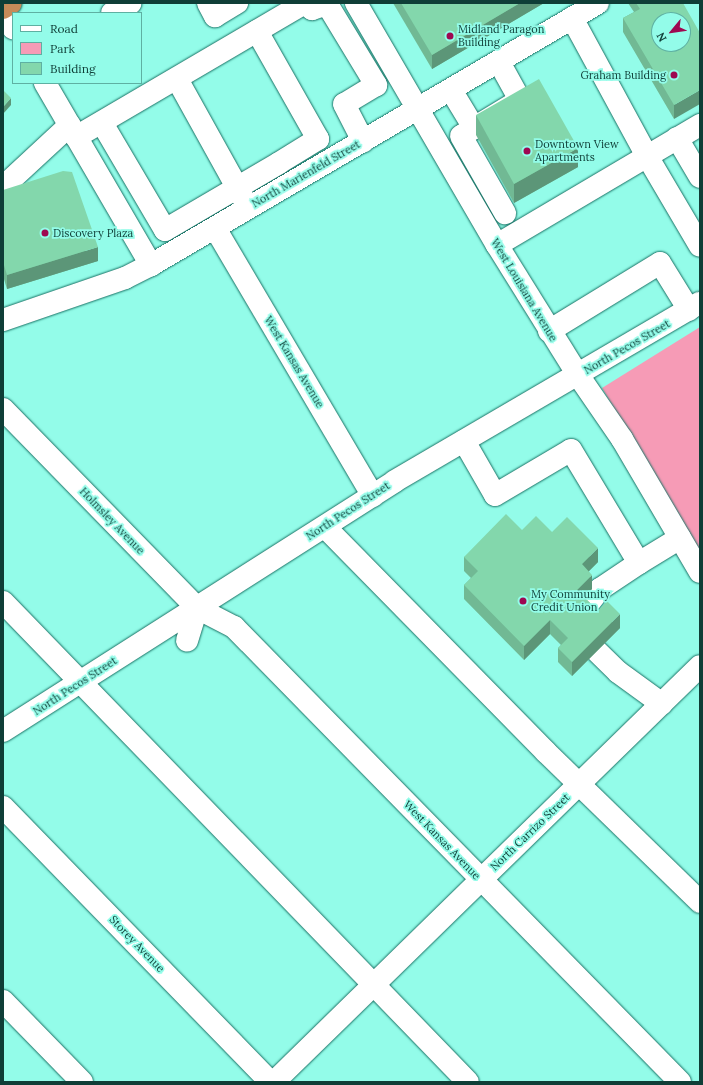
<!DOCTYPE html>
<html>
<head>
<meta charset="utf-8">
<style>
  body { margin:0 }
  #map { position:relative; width:703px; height:1085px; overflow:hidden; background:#93fce9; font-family:Lora,serif }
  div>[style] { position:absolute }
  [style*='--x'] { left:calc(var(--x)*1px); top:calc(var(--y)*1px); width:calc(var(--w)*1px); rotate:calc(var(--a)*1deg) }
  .green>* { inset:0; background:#f69bb6 }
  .roads { filter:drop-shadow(0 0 1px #197164) drop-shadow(0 0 1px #197164) }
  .minor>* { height:22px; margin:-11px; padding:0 11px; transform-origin:11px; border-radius:11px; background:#fff }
  .highway>* { height:22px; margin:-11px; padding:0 11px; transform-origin:11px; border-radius:11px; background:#c68b59 }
  .wall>* { inset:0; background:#71b994 }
  .shaded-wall>* { inset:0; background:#5c9678 }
  .building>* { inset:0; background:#83d7ac }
  .dots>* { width:11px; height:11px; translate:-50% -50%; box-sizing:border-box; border:2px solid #93fce9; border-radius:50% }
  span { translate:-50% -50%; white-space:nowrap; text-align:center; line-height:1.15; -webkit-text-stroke:3.5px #93fce9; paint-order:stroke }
  .poi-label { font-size:11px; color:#0f3e37 }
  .left { translate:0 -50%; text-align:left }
  .right { translate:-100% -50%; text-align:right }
  .street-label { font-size:11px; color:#0f3e37 }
  .frame { position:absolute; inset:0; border:4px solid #0f3e37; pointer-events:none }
  .legend { position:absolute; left:12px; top:12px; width:130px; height:72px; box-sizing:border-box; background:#93fce9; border:1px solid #5eb0a2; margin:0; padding:5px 7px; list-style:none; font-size:12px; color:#0f3e37 }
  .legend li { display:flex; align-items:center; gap:8px; height:20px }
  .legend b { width:20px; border:1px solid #5eb0a2 }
  .north { position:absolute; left:651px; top:12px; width:40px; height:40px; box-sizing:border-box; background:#93fce9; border:1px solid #5eb0a2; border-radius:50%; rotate:241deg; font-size:11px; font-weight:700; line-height:16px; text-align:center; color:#0f3e37 }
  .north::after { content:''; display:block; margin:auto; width:14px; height:18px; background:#9e0851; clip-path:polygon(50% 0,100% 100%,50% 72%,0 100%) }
</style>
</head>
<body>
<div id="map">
  <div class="green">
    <i style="clip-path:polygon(700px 327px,700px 555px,602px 388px)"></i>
  </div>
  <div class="roads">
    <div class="minor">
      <i style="--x:208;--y:3;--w:15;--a:62"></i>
      <i style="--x:215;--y:16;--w:26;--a:-31"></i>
      <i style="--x:307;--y:3;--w:8;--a:50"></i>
      <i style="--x:312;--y:9;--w:16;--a:-18"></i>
      <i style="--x:327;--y:4;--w:95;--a:58.8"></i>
      <i style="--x:376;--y:85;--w:37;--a:149"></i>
      <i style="--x:344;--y:104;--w:42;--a:62.8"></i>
      <i style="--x:356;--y:3;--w:280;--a:59.8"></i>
      <i style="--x:497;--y:245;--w:153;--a:58.1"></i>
      <i style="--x:578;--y:375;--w:78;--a:55.5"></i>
      <i style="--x:622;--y:439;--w:154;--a:59.6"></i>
      <i style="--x:3;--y:11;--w:20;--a:60"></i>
      <i style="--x:112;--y:13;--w:21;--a:-28"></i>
      <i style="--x:572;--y:18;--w:157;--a:61.5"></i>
      <i style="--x:647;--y:156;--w:104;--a:59.5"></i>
      <i style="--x:177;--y:79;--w:136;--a:61"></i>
      <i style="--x:45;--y:83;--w:211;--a:59.8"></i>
      <i style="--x:451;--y:90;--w:44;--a:58.8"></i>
      <i style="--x:474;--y:128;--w:13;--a:148"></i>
      <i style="--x:102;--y:123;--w:124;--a:59.5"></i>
      <i style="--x:165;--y:230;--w:132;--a:-30.4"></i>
      <i style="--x:279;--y:163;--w:46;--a:-31.6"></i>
      <i style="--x:318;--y:139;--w:124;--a:-119.5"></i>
      <i style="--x:474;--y:128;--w:54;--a:-31.3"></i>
      <i style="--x:520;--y:100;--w:43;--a:-118.9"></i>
      <i style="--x:461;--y:136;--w:89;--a:60.3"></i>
      <i style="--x:76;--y:137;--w:264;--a:-30.4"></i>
      <i style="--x:677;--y:138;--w:45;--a:59.5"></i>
      <i style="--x:3;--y:187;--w:91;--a:-42.8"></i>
      <i style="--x:215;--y:228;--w:311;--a:59.5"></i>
      <i style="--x:497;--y:245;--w:236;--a:-30.6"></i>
      <i style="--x:3;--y:320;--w:129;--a:-19"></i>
      <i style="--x:125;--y:278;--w:29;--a:-27"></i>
      <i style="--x:151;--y:265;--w:518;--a:-30.38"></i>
      <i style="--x:549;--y:331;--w:130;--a:-31.5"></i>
      <i style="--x:660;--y:263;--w:55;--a:58.3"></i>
      <i style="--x:3;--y:409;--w:278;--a:45.7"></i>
      <i style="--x:197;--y:608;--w:34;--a:107"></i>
      <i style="--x:464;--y:441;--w:62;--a:60.1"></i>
      <i style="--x:495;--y:495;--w:88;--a:-30.6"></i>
      <i style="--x:571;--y:450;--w:132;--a:59"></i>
      <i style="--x:639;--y:563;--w:48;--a:-31.4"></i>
      <i style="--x:325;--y:527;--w:315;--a:45.5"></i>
      <i style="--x:546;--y:752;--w:215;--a:44.2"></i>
      <i style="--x:639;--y:563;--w:47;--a:146.3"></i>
      <i style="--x:600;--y:589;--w:47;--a:128.1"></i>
      <i style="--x:571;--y:626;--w:66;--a:44.4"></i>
      <i style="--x:618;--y:672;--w:54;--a:36"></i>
      <i style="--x:3;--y:602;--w:668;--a:45.91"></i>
      <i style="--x:197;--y:608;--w:42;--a:27.2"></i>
      <i style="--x:234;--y:627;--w:637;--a:45.57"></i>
      <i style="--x:3;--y:731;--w:465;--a:-32.5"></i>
      <i style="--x:395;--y:481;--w:353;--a:-30.3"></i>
      <i style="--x:3;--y:807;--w:383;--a:45.8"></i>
      <i style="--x:3;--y:1001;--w:113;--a:45.7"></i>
      <i style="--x:274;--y:1082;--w:595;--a:-44.32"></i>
    </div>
    <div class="highway">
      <i style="--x:3;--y:8;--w:9;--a:-32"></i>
    </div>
  </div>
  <div class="wall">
    <i style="clip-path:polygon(393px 3px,544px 3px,432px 69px)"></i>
    <i style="clip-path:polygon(628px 3px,683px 3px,674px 119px,623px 32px,623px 18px,634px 12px)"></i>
    <i style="clip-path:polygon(476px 115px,578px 167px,514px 203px,476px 135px)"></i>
    <i style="clip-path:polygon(3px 190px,98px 261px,7px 289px,3px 276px)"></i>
    <i style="clip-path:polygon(522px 530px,552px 532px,598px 562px,589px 571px,592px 589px,584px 597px,598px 611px,620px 628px,572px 676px,558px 662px,558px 648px,561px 645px,550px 634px,524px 660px,464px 599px,464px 585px,471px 578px,464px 571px,464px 557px)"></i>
  </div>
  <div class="shaded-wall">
    <i style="clip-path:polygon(520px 3px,544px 3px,432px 69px,432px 55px)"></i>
    <i style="clip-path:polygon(700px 90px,700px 104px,674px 119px,674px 105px)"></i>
    <i style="clip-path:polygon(11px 98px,11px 105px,3px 114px,3px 107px)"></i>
    <i style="clip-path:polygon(578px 148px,578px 167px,514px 203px,514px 184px)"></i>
    <i style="clip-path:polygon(98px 247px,98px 261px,7px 289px,7px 275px)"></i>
    <i style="clip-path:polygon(598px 548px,598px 562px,582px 578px,582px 564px)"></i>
    <i style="clip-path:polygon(592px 575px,592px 589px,577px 604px,577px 590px)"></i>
    <i style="clip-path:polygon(620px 614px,620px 628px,572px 676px,572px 662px)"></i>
    <i style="clip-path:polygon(550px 620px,550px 634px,524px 660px,524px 646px)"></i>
  </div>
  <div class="building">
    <i style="clip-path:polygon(401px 3px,520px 3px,432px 55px)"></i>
    <i style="clip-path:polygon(evenodd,636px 3px,683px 3px,700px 33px,700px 90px,674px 105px,623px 18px,640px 9px,636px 3px,659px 20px,683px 20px,683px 44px,659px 44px,659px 20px)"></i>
    <i style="clip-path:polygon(539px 79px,578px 148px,514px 184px,476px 115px)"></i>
    <i style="clip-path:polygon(3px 90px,11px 98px,3px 107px)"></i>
    <i style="clip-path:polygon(63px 171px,72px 172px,98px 247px,7px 275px,3px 262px,3px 190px)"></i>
    <i style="clip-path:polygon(506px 514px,522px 530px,536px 516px,552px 532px,567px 517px,598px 548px,582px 564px,592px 575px,577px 590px,598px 611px,607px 601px,620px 614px,572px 662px,558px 648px,568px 638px,550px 620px,524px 646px,464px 585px,478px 571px,464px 557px)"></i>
  </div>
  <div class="dots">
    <i style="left:450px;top:36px;background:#9e0851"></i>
    <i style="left:674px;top:75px;background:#9e0851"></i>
    <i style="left:527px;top:151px;background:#9e0851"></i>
    <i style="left:45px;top:233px;background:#9e0851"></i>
    <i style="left:523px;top:601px;background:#9e0851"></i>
  </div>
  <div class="poi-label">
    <span class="left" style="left:458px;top:36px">Midland Paragon<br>Building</span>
    <span class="right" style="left:666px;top:75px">Graham Building</span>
    <span class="left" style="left:535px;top:151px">Downtown View<br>Apartments</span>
    <span class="left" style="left:53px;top:233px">Discovery Plaza</span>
    <span class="left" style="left:531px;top:601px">My Community<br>Credit Union</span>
  </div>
  <div class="street-label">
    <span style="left:306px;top:174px;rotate:-30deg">North Marienfeld Street</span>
    <span style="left:524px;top:290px;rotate:59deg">West Louisiana Avenue</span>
    <span style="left:627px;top:347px;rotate:-30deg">North Pecos Street</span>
    <span style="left:294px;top:362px;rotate:59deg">West Kansas Avenue</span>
    <span style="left:348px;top:511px;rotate:-33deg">North Pecos Street</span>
    <span style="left:112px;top:521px;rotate:46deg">Holmsley Avenue</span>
    <span style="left:75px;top:686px;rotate:-33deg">North Pecos Street</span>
    <span style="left:530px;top:832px;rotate:-44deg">North Carrizo Street</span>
    <span style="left:442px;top:840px;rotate:46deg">West Kansas Avenue</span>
    <span style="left:137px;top:944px;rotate:46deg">Storey Avenue</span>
  </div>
  <div class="frame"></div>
  <ul class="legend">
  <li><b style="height:5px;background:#fff"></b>Road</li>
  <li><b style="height:11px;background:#f69bb6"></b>Park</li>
  <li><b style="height:11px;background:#83d7ac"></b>Building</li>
  </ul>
  <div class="north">N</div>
</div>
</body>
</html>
